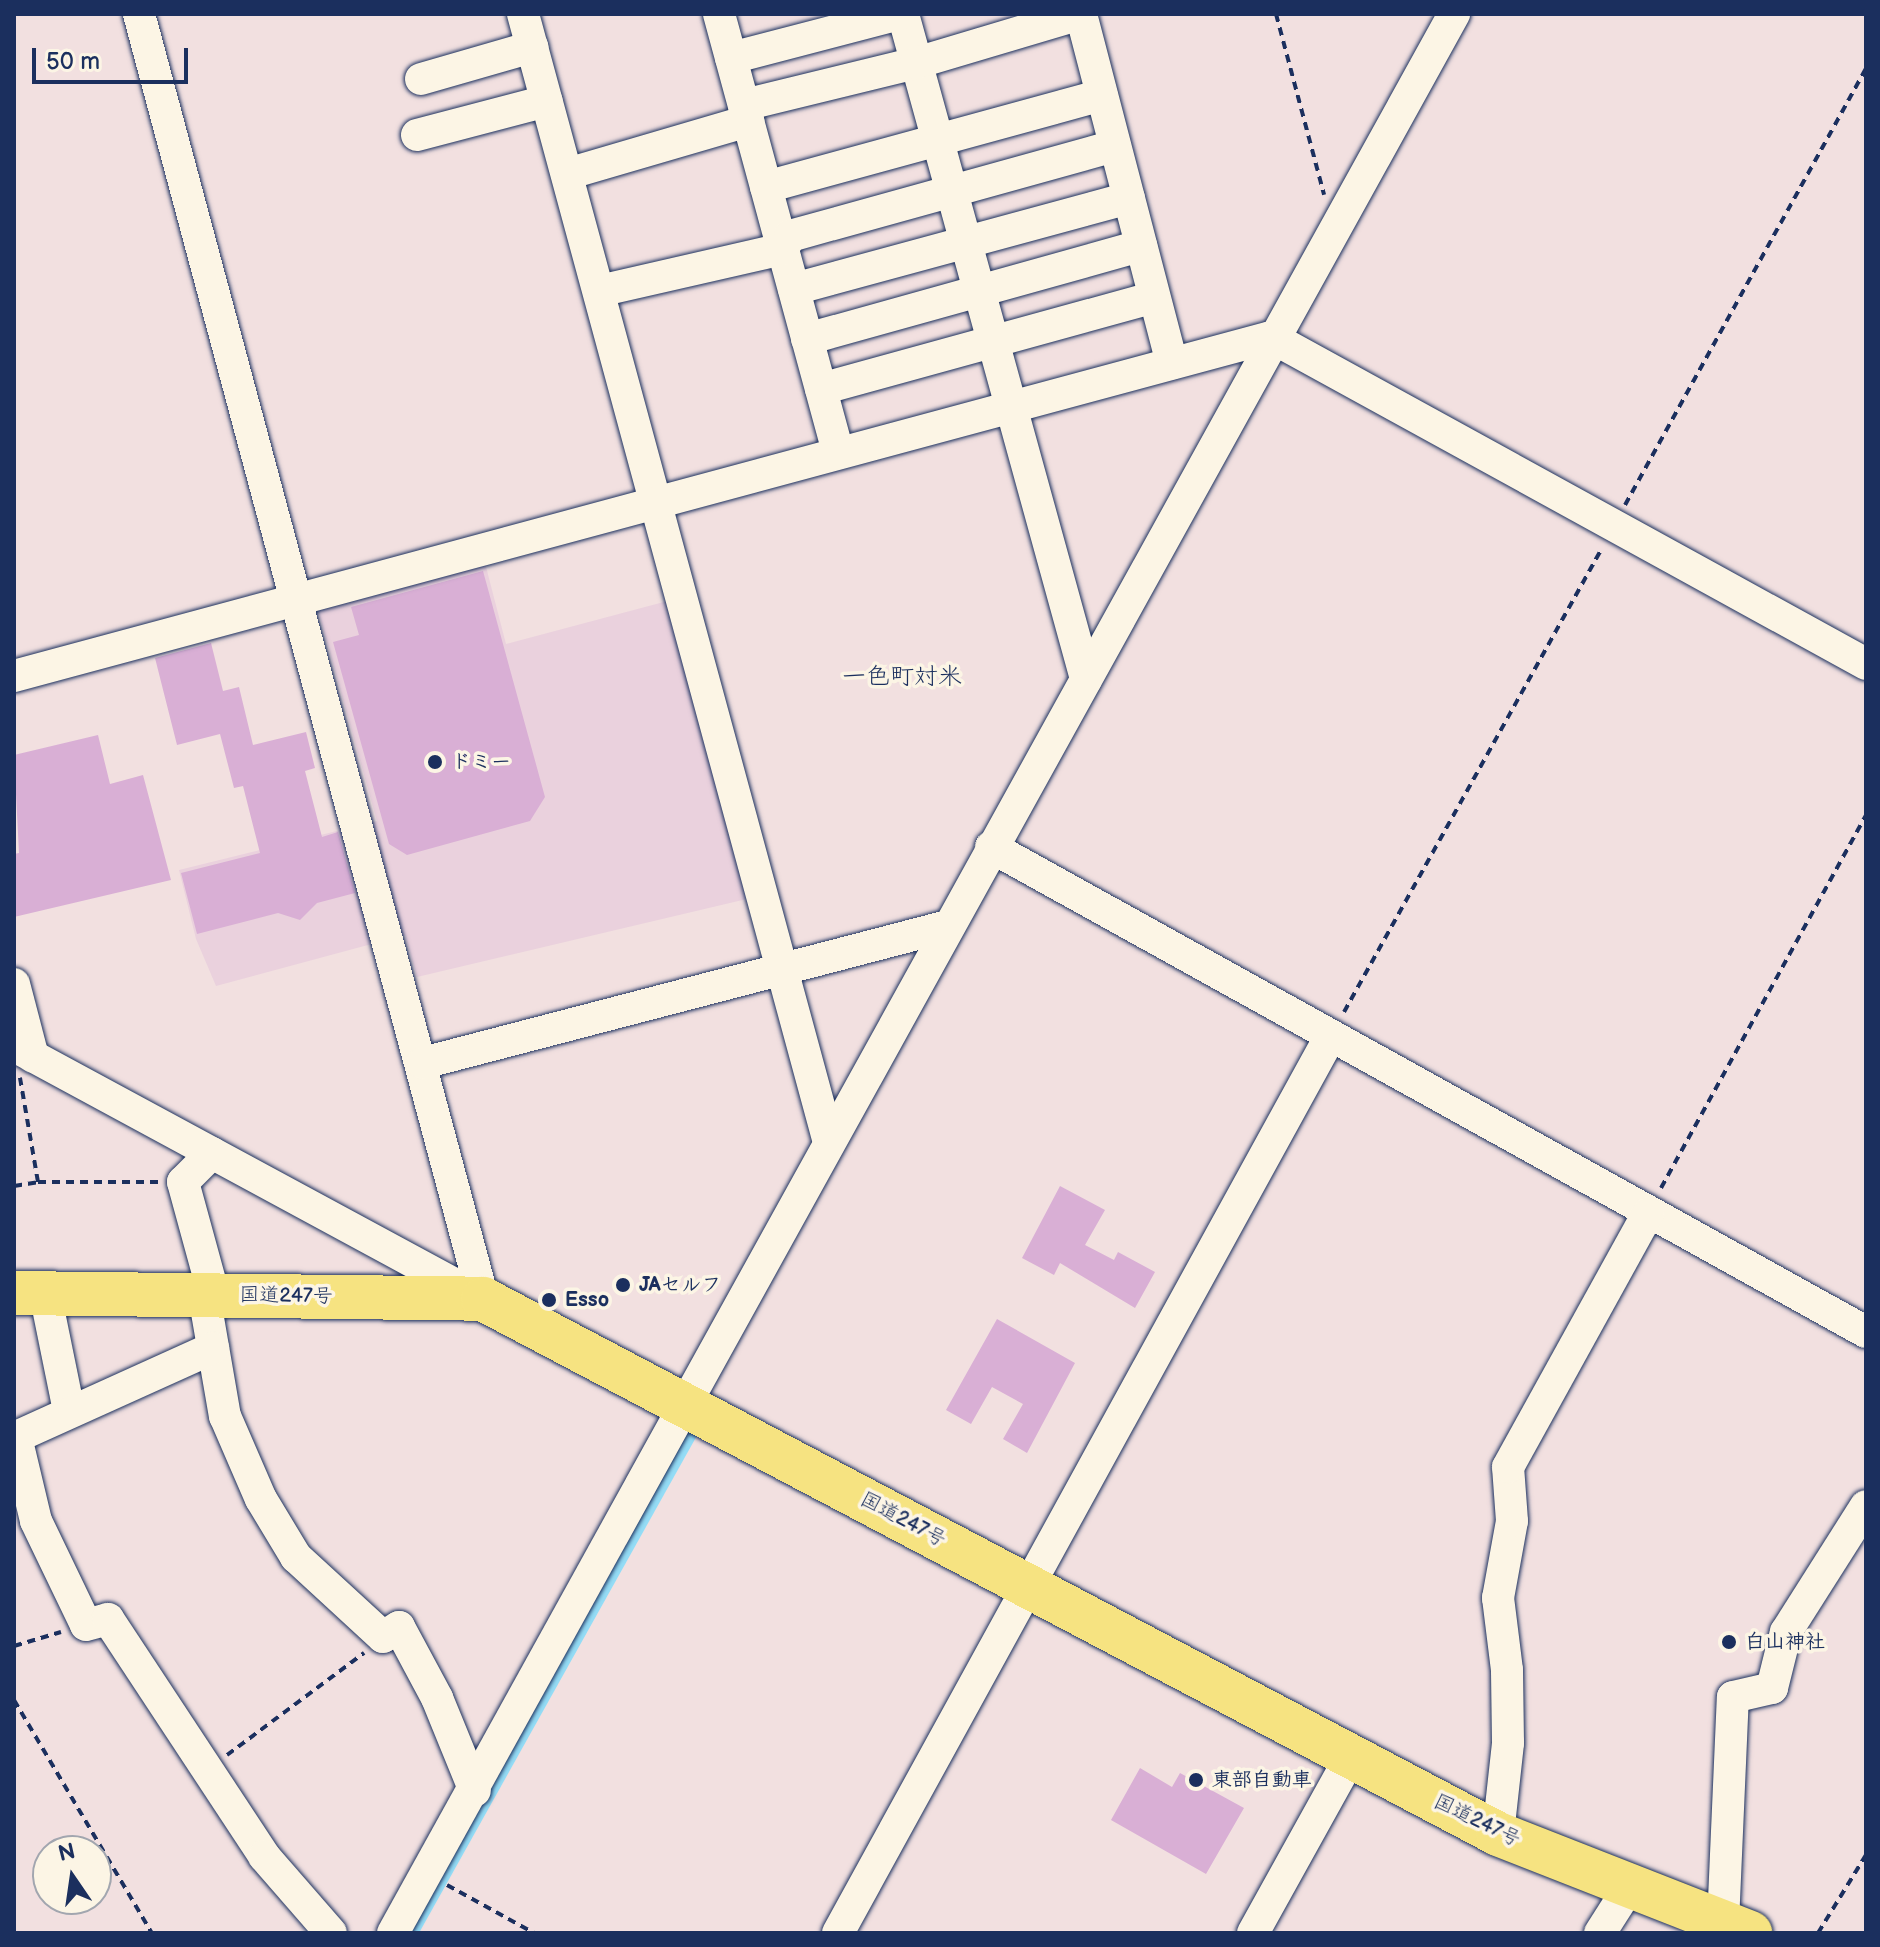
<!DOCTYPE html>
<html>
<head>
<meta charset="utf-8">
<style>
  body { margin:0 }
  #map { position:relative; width:1880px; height:1947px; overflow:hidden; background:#f2e0e0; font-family:"Balsamiq Sans","Klee One",sans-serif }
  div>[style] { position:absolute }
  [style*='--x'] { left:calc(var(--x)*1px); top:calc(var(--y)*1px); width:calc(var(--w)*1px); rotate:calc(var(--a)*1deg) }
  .built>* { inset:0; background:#ead1dd }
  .water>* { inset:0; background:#95ddf6 }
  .building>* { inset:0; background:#d9afd5 }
  .path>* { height:4px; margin-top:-2px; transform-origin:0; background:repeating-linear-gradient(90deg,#1b2f5e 0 8px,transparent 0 14px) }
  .roads { filter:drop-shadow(0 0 2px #1b2f5e) drop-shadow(0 0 2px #1b2f5e) }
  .minor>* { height:32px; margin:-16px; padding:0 16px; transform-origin:16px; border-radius:16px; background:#fcf5e5 }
  .highway>* { height:44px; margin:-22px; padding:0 22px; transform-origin:22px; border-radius:22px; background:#f6e381 }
  .dots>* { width:22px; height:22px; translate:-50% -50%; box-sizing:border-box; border:4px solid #fcf5e5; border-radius:50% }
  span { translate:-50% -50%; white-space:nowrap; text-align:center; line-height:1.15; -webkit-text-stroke:7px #fcf5e5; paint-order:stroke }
  .poi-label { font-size:20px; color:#1b2f5e; font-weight:700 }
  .left { translate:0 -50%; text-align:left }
  .street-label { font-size:20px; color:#1b2f5e }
  .quarter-label { font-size:24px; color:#1b2f5e }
  .frame { position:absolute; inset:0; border:16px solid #1b2f5e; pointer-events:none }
  .north { position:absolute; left:32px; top:1835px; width:80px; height:80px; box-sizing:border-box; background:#fcf5e5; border:2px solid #a2a6af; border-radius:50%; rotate:347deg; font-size:22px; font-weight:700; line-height:32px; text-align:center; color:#1b2f5e }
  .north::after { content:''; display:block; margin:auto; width:28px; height:36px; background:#1b2f5e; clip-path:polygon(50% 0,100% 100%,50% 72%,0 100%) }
  .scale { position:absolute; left:32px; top:48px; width:156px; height:36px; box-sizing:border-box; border:4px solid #1b2f5e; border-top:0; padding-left:10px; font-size:24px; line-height:28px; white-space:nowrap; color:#1b2f5e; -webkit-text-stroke:6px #fcf5e5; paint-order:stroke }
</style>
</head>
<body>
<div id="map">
  <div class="built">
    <i style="clip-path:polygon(484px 559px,506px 644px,675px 599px,751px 898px,417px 977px,405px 935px,216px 986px,196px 939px,179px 870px,377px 821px,316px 603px)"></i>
  </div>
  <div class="water">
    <i style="clip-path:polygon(685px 1425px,699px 1432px,419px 1933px,404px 1933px)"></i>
  </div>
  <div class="building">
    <i style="clip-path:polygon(483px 571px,545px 797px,530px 821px,407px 855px,389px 844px,333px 642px,359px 635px,351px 607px)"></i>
    <i style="clip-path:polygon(211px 643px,223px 691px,239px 687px,253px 745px,306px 732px,315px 768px,305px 771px,322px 837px,338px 832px,355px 893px,317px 903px,300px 920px,278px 913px,197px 934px,181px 873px,260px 853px,243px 786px,234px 788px,220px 734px,177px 745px,155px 658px)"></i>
    <i style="clip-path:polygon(98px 735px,110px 784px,143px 775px,171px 880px,14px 917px,14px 854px,19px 853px,14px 755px)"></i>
    <i style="clip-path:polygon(1060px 1186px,1105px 1210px,1085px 1245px,1114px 1260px,1118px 1252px,1155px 1272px,1135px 1308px,1060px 1263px,1054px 1275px,1022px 1258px)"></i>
    <i style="clip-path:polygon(997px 1319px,1075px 1363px,1027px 1453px,1003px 1439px,1023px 1404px,992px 1387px,971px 1424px,946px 1410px)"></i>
    <i style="clip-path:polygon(1140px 1768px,1172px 1787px,1180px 1773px,1244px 1808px,1206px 1874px,1111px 1820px)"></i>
  </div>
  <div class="path">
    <i style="--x:1276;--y:14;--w:187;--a:75.1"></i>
    <i style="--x:1625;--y:505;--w:498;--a:-61.1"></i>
    <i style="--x:1344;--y:1012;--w:531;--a:-60.92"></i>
    <i style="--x:38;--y:1182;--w:121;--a:0"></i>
    <i style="--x:14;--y:1186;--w:24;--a:-9"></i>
    <i style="--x:38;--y:1182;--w:106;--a:-99.8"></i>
    <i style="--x:1661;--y:1188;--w:426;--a:-61.2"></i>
    <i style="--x:14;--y:1646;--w:49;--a:-16.6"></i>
    <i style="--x:14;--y:1700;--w:271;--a:59.4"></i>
    <i style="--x:227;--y:1755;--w:171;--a:-36.7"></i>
    <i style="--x:447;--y:1885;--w:99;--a:28.9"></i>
    <i style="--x:1818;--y:1933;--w:92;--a:-58.4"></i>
  </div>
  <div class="roads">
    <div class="minor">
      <i style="--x:139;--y:14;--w:1330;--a:75.01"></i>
      <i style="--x:523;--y:14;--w:1166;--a:74.83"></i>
      <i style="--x:719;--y:14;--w:455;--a:74.8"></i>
      <i style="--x:903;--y:14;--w:690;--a:74.61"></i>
      <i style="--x:1081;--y:14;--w:361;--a:75.4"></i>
      <i style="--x:731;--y:58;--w:175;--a:-14.6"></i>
      <i style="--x:421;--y:79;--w:116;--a:-16.1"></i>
      <i style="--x:744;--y:105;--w:177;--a:-13.7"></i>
      <i style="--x:916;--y:63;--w:171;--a:-16.6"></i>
      <i style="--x:417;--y:135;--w:134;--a:-14.7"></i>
      <i style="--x:567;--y:174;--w:189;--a:-16.3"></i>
      <i style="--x:766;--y:187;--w:348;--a:-15.3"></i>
      <i style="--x:794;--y:289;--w:347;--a:-15.2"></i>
      <i style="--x:599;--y:291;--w:189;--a:-12.9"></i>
      <i style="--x:783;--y:249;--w:15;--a:-62"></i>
      <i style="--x:790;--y:236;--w:337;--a:-15.5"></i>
      <i style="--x:807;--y:339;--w:347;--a:-15.6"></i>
      <i style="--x:821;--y:389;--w:345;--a:-15.4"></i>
      <i style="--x:14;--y:676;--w:1302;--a:-15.09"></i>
      <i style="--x:1271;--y:337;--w:679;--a:28.79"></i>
      <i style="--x:991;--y:847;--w:1000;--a:29"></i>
      <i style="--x:14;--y:984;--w:75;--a:75.4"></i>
      <i style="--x:14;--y:1046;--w:530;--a:28.4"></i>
      <i style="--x:423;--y:1063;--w:543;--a:-14.63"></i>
      <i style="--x:212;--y:1153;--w:41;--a:135"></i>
      <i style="--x:183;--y:1182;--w:117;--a:74.7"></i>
      <i style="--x:45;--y:1293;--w:120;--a:78.5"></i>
      <i style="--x:204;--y:1295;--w:123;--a:80.2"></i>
      <i style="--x:225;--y:1416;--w:90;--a:66.6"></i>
      <i style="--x:261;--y:1499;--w:68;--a:58.9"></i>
      <i style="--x:296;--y:1557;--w:118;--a:42.6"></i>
      <i style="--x:383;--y:1637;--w:19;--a:-32"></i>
      <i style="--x:399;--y:1627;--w:81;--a:61.8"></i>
      <i style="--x:437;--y:1698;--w:100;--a:67.8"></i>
      <i style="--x:213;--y:1348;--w:216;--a:155.7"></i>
      <i style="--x:16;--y:1437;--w:86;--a:76.6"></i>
      <i style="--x:36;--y:1521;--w:115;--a:64.3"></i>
      <i style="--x:86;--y:1625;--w:23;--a:-15"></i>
      <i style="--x:108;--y:1619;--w:284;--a:56.6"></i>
      <i style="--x:264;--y:1856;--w:102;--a:49"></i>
      <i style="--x:1498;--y:1834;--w:92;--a:-83.7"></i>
      <i style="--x:1508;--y:1743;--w:73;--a:-90.8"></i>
      <i style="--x:1507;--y:1670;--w:73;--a:-97.1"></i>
      <i style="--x:1498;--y:1598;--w:78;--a:-79.7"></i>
      <i style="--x:1512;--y:1521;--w:54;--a:-94.2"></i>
      <i style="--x:1508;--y:1467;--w:290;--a:-61.1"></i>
      <i style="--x:1723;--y:1923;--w:226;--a:-87.5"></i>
      <i style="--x:1733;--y:1697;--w:40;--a:-13"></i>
      <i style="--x:1772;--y:1688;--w:58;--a:-76"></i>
      <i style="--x:1786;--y:1632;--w:149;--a:-57.6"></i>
      <i style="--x:393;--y:1933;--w:2193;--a:-61.06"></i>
      <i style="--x:838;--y:1933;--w:1024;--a:-61.23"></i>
      <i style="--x:1253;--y:1933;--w:200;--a:-61"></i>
      <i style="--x:1600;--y:1933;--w:52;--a:-57.5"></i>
    </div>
    <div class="highway">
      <i style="--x:14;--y:1293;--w:469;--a:0.7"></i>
      <i style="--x:483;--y:1299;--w:1147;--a:27.79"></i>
      <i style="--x:1498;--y:1834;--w:271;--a:21.4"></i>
    </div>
  </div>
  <div class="dots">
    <i style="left:435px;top:762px;background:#1b2f5e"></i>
    <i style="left:623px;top:1285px;background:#1b2f5e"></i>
    <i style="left:549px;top:1300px;background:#1b2f5e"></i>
    <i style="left:1729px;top:1642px;background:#1b2f5e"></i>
    <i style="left:1196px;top:1780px;background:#1b2f5e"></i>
  </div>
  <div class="poi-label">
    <span class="left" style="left:451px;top:762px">ドミー</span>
    <span class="left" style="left:639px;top:1285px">JAセルフ</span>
    <span class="left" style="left:565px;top:1300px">Esso</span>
    <span class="left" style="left:1745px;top:1642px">白山神社</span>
    <span class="left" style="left:1212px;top:1780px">東部自動車</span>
  </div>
  <div class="street-label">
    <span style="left:286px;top:1296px;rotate:1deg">国道247号</span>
    <span style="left:903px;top:1520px;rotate:28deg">国道247号</span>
    <span style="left:1477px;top:1821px;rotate:26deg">国道247号</span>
  </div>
  <div class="quarter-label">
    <span style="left:902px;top:677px">一色町対米</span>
  </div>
  <div class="frame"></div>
  <div class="north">N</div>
  <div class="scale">50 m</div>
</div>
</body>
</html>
